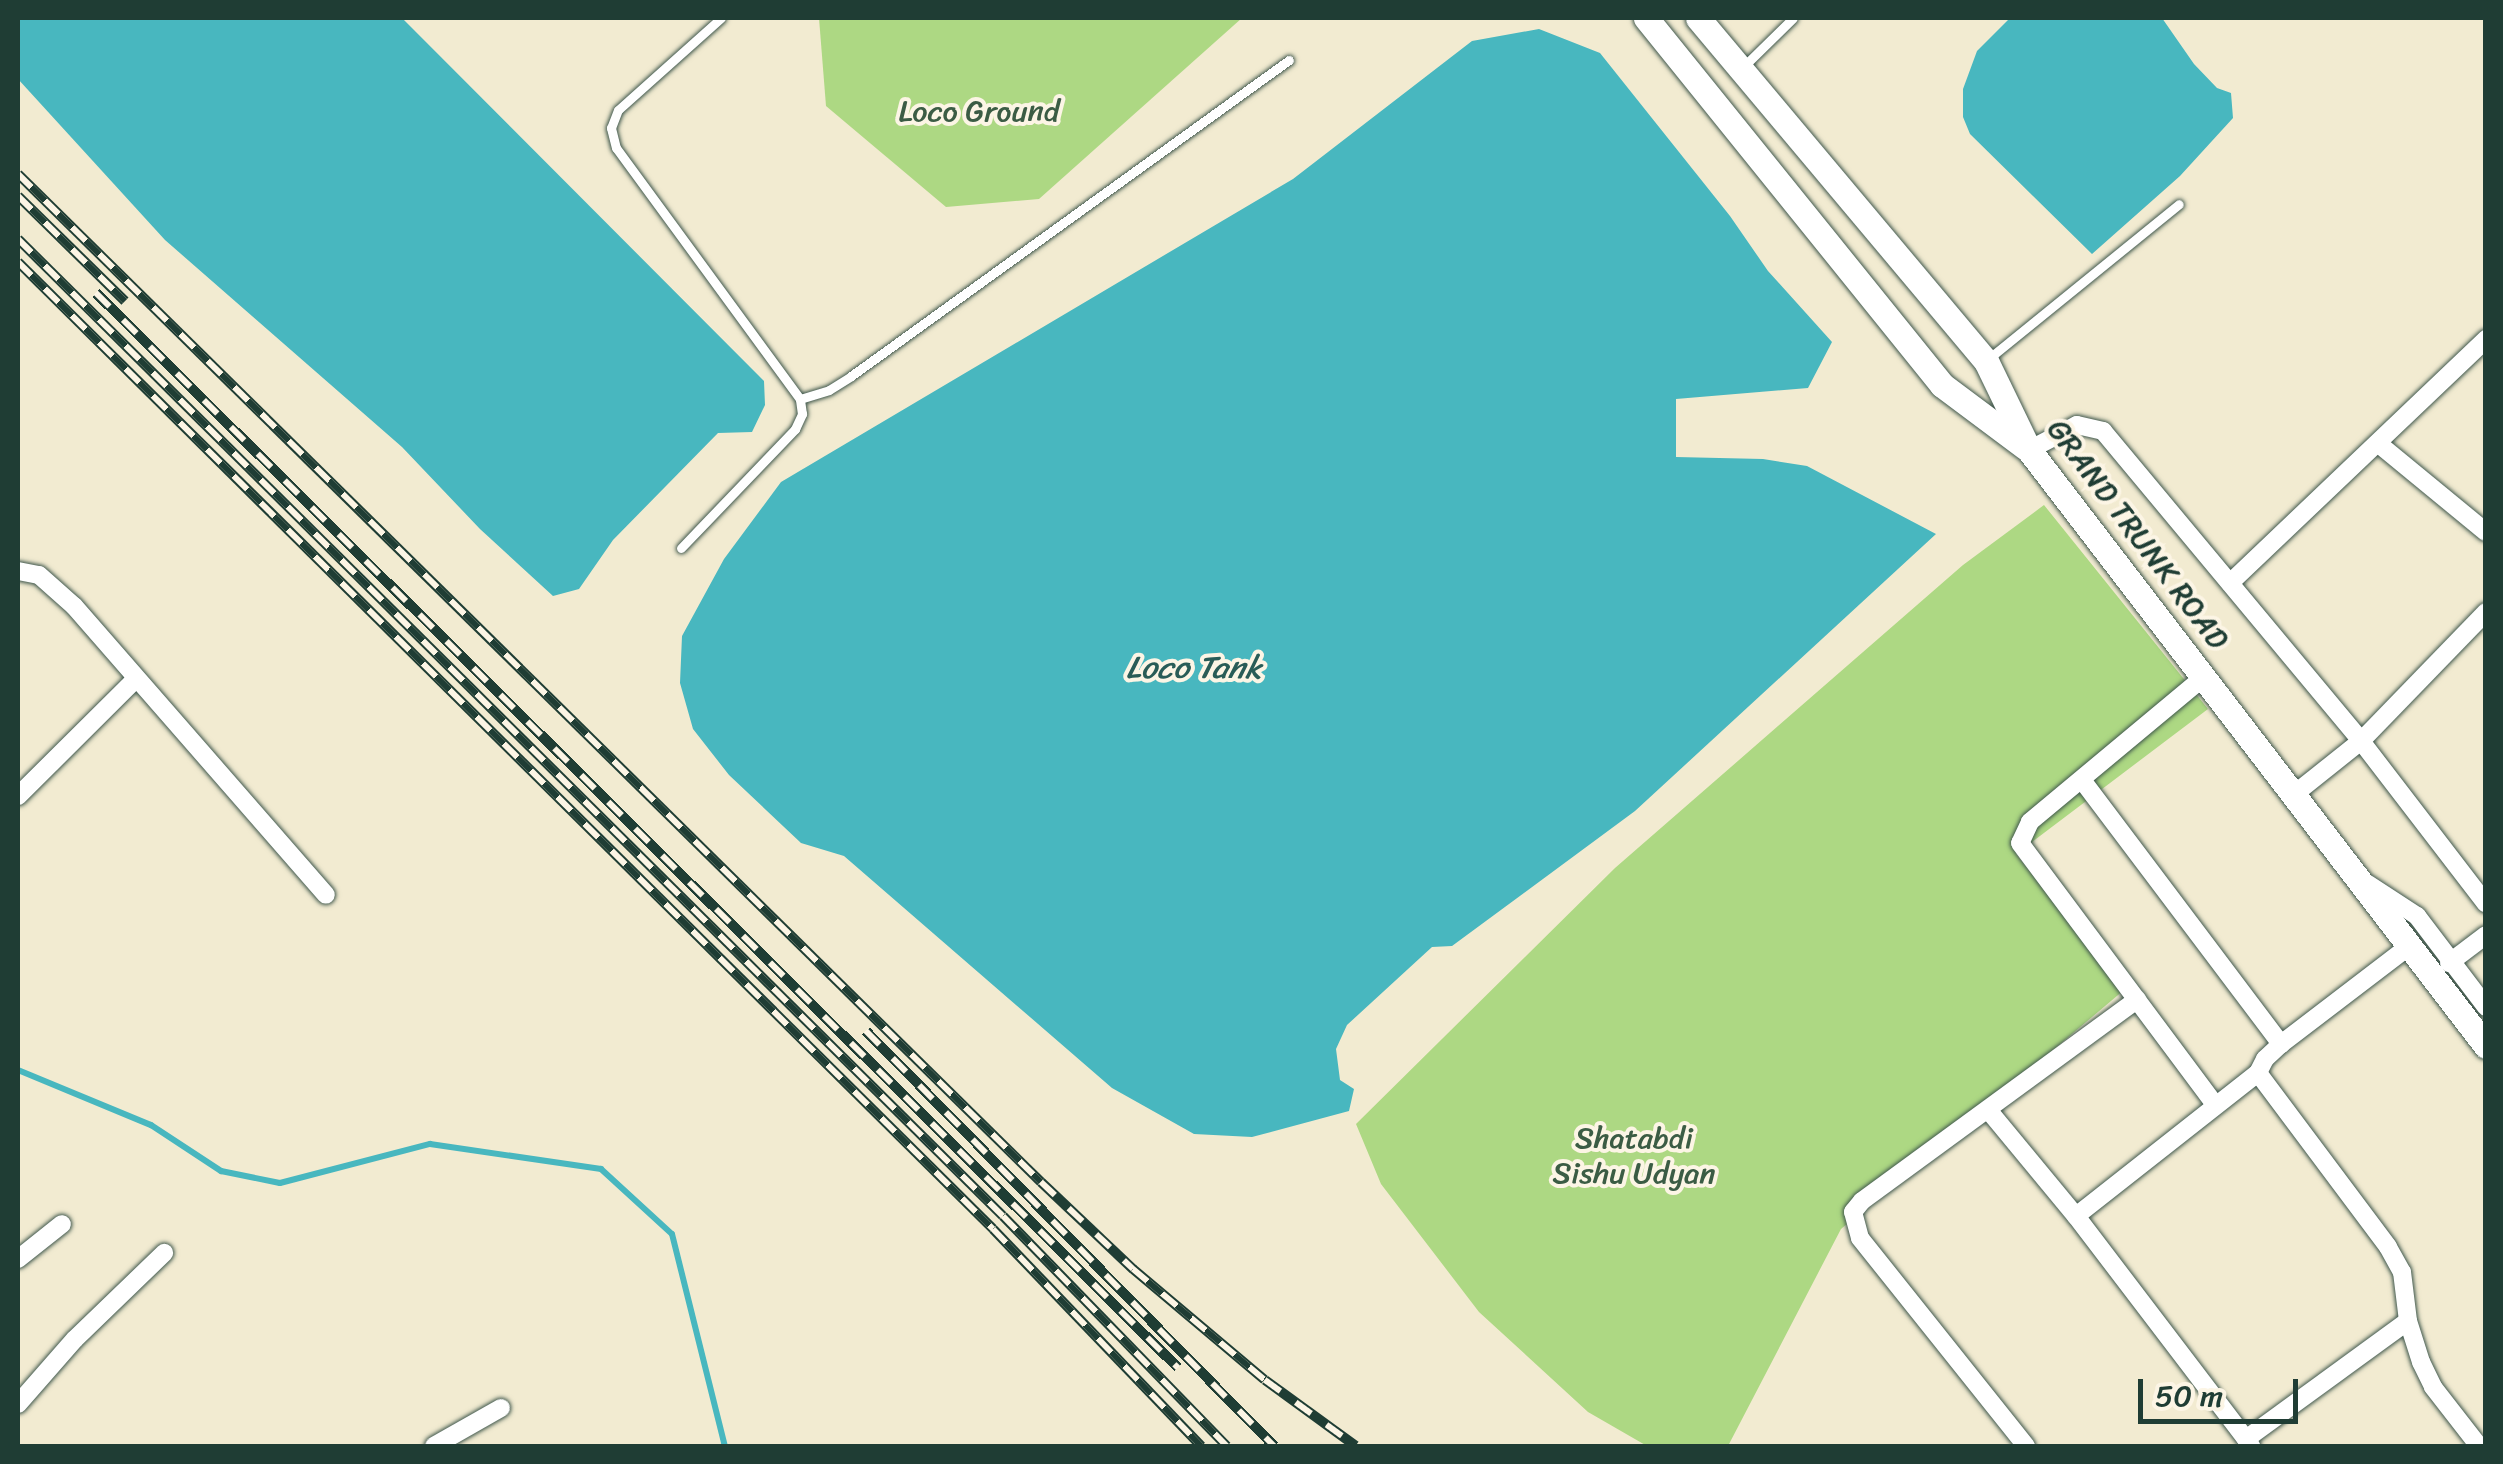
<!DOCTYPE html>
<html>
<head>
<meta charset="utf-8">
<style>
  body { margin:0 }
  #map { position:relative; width:2503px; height:1464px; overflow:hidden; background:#f2ebd1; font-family:Sriracha,sans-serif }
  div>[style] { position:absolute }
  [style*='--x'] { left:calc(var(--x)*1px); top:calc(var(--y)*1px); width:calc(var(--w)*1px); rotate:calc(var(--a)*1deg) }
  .green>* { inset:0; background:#add883 }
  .water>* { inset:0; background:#48b7bf }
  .stream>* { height:6px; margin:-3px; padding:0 3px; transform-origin:3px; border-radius:3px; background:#48b7bf }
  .roads { filter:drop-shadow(0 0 2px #3f574c) drop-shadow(0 0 2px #3f574c) }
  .lane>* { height:9px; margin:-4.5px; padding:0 4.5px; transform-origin:4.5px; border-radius:4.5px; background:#fff }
  .street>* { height:18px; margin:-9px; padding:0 9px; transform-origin:9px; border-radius:9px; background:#fff }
  .primary>* { height:25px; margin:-12.5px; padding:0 12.5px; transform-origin:12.5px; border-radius:12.5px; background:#fff }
  .rail>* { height:10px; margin-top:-5px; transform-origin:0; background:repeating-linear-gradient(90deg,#fcf5e5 0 19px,#1f3d34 0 38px); box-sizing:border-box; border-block:2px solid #1f3d34 }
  span { translate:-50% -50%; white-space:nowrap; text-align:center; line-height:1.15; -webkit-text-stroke:8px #fcf5e5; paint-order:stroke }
  .park-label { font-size:30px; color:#3b5c44 }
  .street-label { font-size:30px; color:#1f3d34 }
  .water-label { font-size:32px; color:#295c57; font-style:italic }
  .frame { position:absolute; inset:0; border:20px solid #1f3d34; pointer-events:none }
  .scale { position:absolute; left:2138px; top:1379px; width:160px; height:45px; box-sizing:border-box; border:5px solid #1f3d34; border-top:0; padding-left:12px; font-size:30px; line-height:35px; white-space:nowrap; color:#1f3d34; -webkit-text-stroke:8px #fcf5e5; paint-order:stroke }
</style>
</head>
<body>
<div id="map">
  <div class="green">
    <i style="clip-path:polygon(819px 18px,1242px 18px,1039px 199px,946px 207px,826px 106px)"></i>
    <i style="clip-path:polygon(2044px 505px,2208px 709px,2016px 854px,2124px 990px,1841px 1229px,1728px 1446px,1647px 1446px,1588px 1412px,1479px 1312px,1381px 1184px,1356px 1124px,1615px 868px,1963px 565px)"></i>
  </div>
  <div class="water">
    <i style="clip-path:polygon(18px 18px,402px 18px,764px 381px,765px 405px,752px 432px,718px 433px,613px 540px,579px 589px,553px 596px,480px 529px,402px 447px,165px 240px,18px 79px)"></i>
    <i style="clip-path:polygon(2010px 18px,2162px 18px,2194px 64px,2217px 88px,2231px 93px,2233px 118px,2180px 176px,2092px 254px,1970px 134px,1963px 117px,1963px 89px,1977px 51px)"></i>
    <i style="clip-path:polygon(1539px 29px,1600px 53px,1730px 216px,1768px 271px,1832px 342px,1808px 388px,1676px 399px,1676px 457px,1763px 459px,1807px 466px,1936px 534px,1635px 811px,1452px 946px,1432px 947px,1347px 1025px,1336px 1049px,1340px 1080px,1354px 1089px,1349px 1111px,1252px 1137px,1194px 1134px,1112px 1088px,844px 856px,801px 843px,729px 775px,693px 729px,680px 683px,682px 636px,724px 559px,781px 482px,1293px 179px,1472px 41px)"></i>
  </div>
  <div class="stream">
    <i style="--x:18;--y:1070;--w:144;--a:22.5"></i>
    <i style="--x:151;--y:1125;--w:84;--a:33.3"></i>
    <i style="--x:221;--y:1171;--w:60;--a:11.5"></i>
    <i style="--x:280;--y:1183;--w:155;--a:-14.6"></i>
    <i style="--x:430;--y:1144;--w:173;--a:8.3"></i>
    <i style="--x:601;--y:1169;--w:96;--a:42.5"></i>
    <i style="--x:672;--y:1234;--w:219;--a:76"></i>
  </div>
  <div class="roads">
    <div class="lane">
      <i style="--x:1742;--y:68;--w:71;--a:-44.4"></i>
      <i style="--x:1987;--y:360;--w:247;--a:-39.1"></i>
      <i style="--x:800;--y:399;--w:30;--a:-17"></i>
      <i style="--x:829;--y:390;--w:26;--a:-32"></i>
      <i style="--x:851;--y:376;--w:540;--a:-35.81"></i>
      <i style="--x:681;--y:548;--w:165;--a:-46.2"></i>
      <i style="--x:795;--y:429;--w:17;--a:-65"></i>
      <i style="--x:802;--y:414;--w:15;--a:-98"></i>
      <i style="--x:800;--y:399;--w:311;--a:-126.2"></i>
      <i style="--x:616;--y:148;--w:21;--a:-104"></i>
      <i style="--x:611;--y:128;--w:19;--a:-69"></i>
      <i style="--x:618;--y:110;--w:138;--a:-41.8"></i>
    </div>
    <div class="street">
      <i style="--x:2380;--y:445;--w:137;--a:39.4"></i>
      <i style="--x:2029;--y:450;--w:54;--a:-27.5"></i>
      <i style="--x:2077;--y:425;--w:27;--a:13"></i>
      <i style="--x:2103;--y:431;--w:403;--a:50.2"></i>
      <i style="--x:2361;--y:741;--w:205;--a:52.5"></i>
      <i style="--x:18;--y:571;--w:21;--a:11"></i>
      <i style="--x:39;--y:575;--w:47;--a:41.5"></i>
      <i style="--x:74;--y:606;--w:383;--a:48.9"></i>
      <i style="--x:2230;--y:583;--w:354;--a:-43.6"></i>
      <i style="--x:2205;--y:676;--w:228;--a:140.2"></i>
      <i style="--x:2030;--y:822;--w:23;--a:115"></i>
      <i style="--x:2020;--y:843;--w:327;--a:53.3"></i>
      <i style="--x:2082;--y:780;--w:331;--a:53"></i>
      <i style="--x:18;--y:796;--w:165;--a:-44.8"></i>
      <i style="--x:2292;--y:796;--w:88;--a:-38.6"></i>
      <i style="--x:2361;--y:741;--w:180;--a:-45.9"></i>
      <i style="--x:2368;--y:884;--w:59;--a:33.1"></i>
      <i style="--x:2417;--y:916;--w:114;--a:52.8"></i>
      <i style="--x:2408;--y:947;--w:160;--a:142.6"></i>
      <i style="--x:2281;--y:1044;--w:22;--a:137"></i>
      <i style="--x:2265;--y:1059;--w:16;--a:117"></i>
      <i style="--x:2258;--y:1073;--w:217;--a:53.2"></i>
      <i style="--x:2388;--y:1247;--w:29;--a:61"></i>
      <i style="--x:2402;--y:1272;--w:49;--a:83"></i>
      <i style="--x:2408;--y:1321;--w:43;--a:72.4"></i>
      <i style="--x:2421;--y:1362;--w:28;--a:64"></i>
      <i style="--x:2433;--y:1387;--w:75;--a:52.1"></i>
      <i style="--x:2449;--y:963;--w:46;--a:-37.1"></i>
      <i style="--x:1989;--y:1111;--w:136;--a:50.4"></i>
      <i style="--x:2076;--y:1216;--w:289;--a:52.7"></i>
      <i style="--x:2076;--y:1216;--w:231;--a:-38.2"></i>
      <i style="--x:18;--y:1259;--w:56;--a:-38.5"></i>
      <i style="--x:18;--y:1404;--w:86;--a:-48.8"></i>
      <i style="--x:75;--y:1339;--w:124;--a:-44"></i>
      <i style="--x:2246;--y:1439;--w:200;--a:-36.1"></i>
      <i style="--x:434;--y:1446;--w:77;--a:-29.6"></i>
      <i style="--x:2026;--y:1446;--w:266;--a:-128.6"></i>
      <i style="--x:1860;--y:1238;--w:27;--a:-105"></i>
      <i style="--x:1853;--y:1212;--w:14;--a:-51"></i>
      <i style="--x:1862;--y:1201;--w:341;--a:-36.2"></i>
    </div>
    <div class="primary">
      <i style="--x:1646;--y:18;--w:471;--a:51.1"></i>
      <i style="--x:1942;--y:385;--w:104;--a:36.8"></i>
      <i style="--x:1698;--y:18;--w:448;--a:50"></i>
      <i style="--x:1986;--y:361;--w:99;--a:64.2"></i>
      <i style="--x:2029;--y:450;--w:751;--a:52.52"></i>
    </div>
  </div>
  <div class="rail">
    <i style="--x:18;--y:174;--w:1436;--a:44.58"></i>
    <i style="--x:1041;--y:1182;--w:127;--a:43.4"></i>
    <i style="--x:1133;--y:1269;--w:172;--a:40.1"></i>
    <i style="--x:1265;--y:1380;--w:112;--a:36"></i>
    <i style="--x:18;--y:196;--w:150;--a:44.5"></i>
    <i style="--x:18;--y:239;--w:1387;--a:44.77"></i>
    <i style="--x:1003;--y:1216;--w:321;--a:45.8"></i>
    <i style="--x:18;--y:262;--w:1373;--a:44.76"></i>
    <i style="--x:993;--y:1229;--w:301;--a:46.2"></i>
    <i style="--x:96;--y:293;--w:1525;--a:44.81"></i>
    <i style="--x:866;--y:1031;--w:582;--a:45.49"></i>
  </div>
  <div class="park-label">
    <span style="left:979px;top:111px">Loco Ground</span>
    <span style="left:1634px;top:1155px">Shatabdi<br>Sishu Udyan</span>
  </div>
  <div class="street-label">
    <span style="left:2138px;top:534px;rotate:53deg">GRAND TRUNK ROAD</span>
  </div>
  <div class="water-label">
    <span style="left:1194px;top:668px">Loco Tank</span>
  </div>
  <div class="frame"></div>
  <div class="scale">50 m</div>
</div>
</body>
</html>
